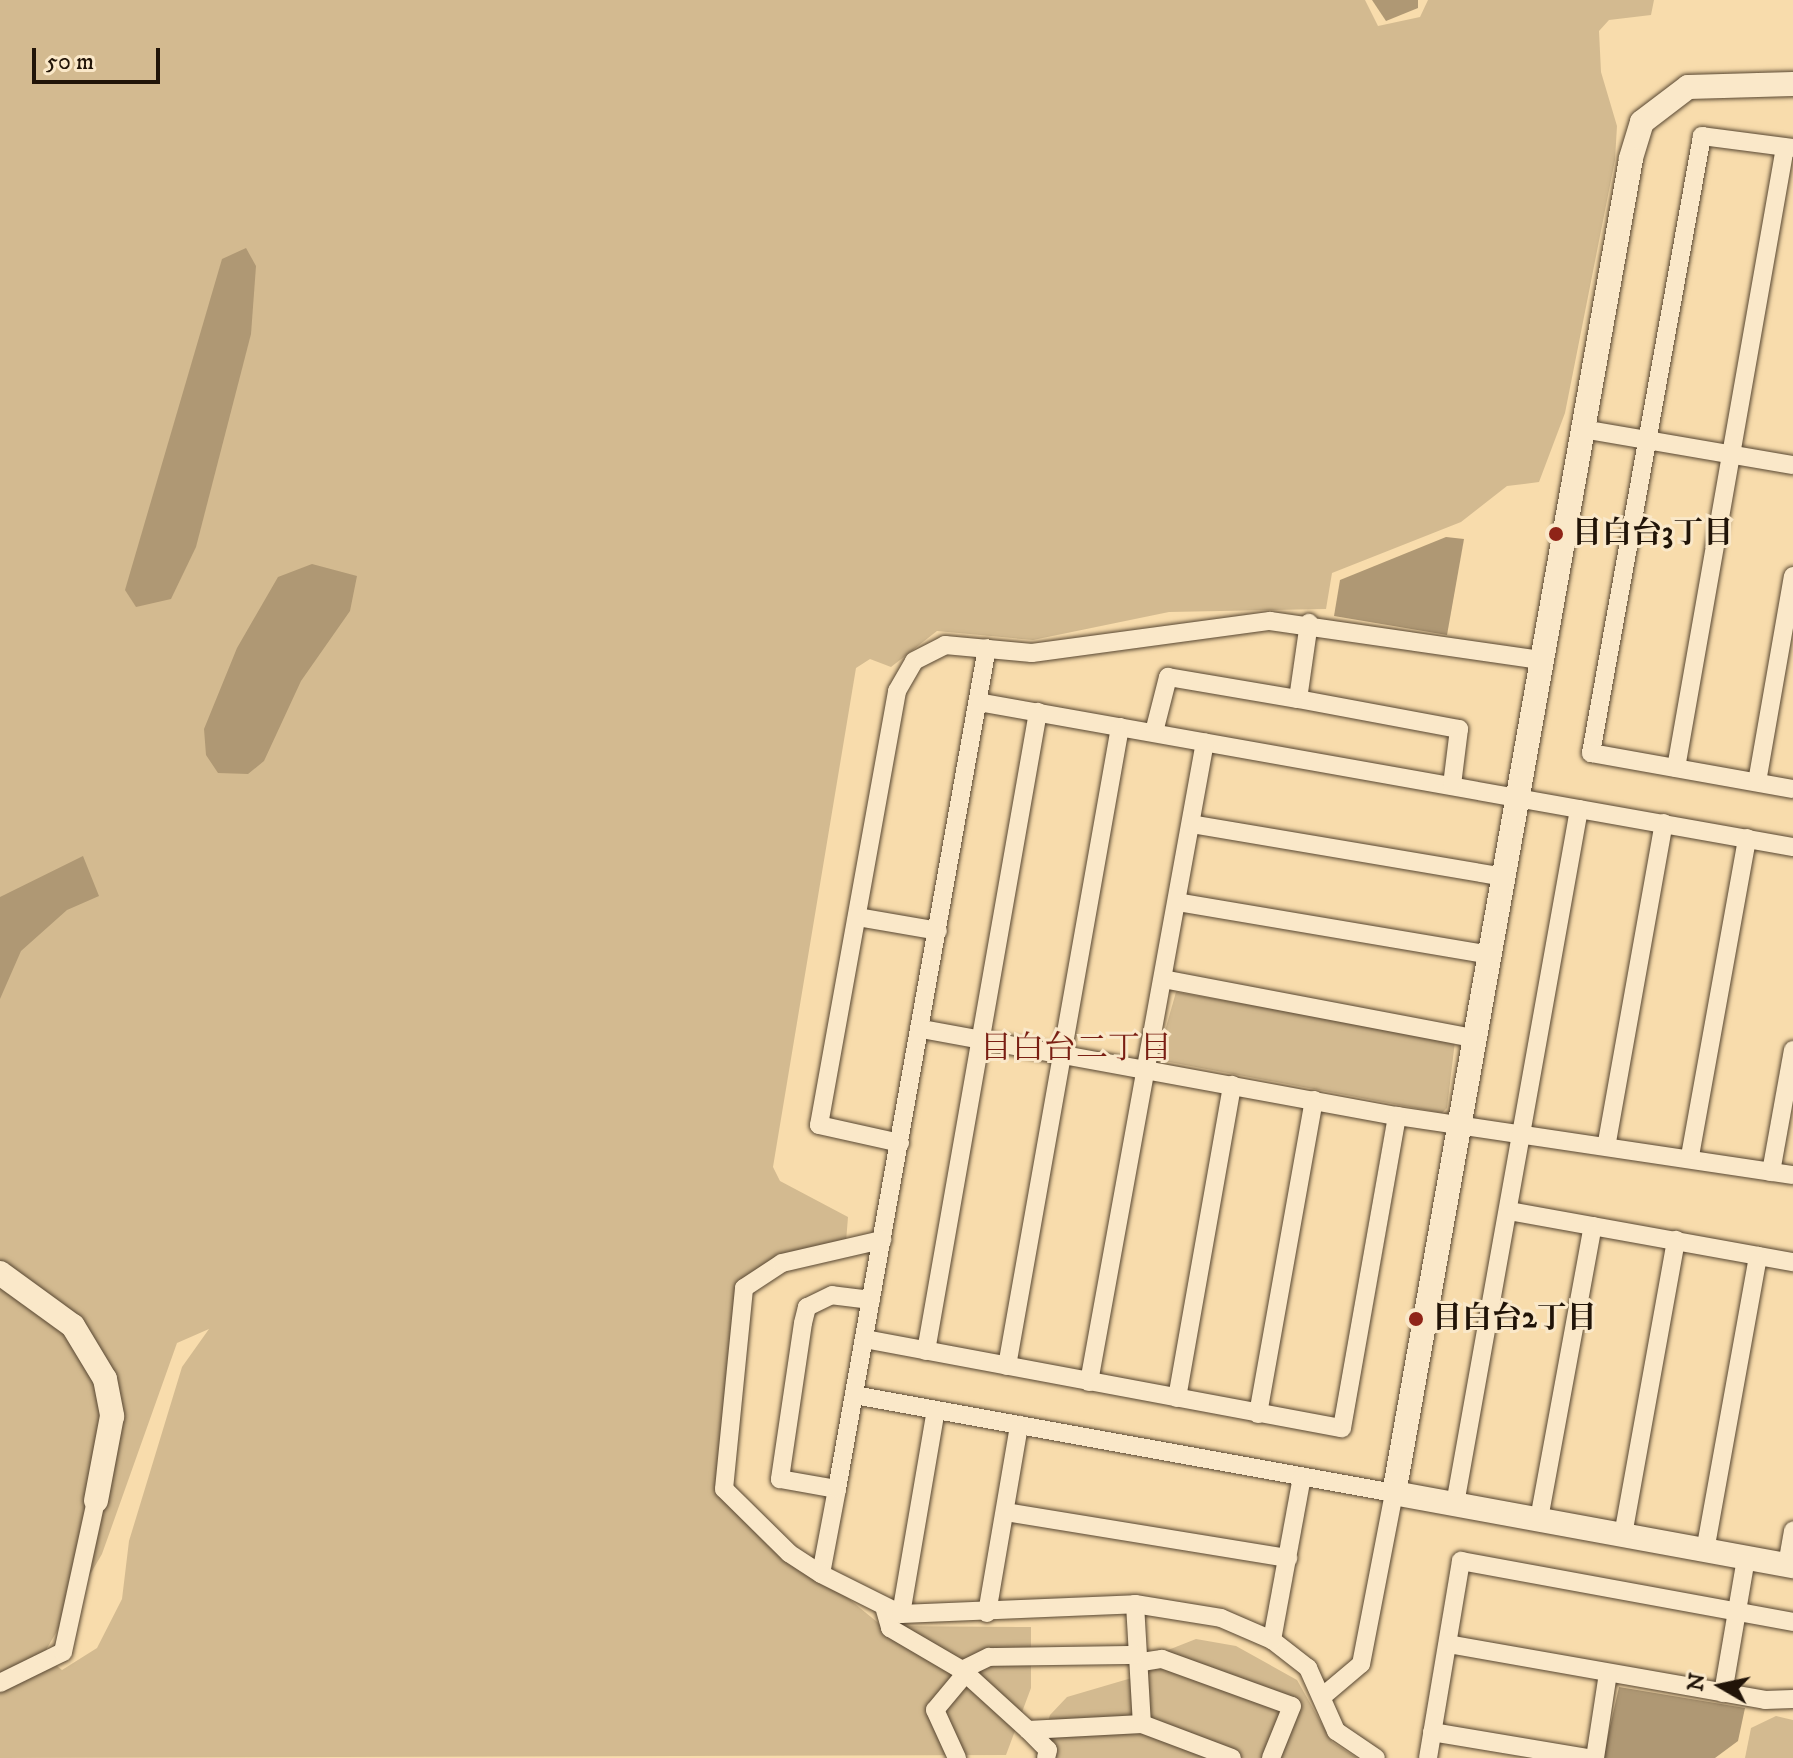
<!DOCTYPE html>
<html>
<head>
<meta charset="utf-8">
<style>
  body { margin:0 }
  #map { position:relative; width:1793px; height:1758px; overflow:hidden; background:#f8dcac; font-family:"IM FELL DW Pica","Noto Serif JP",serif }
  div>[style] { position:absolute }
  [style*='--x'] { left:calc(var(--x)*1px); top:calc(var(--y)*1px); width:calc(var(--w)*1px); rotate:calc(var(--a)*1deg) }
  .green>* { inset:0; background:#d3ba90 }
  .water>* { inset:0; background:#af9874 }
  .roads { filter:drop-shadow(0 0 2px #574631) drop-shadow(0 0 2px #574631) }
  .minor>* { height:18px; margin:-9px; padding:0 9px; transform-origin:9px; border-radius:9px; background:#fae8c9 }
  .tertiary>* { height:24px; margin:-12px; padding:0 12px; transform-origin:12px; border-radius:12px; background:#fae8c9 }
  .dots>* { width:22px; height:22px; translate:-50% -50%; box-sizing:border-box; border:4px solid #fae8c9; border-radius:50% }
  span { translate:-50% -50%; white-space:nowrap; text-align:center; line-height:1.15; -webkit-text-stroke:6px #fae8c9; paint-order:stroke }
  .poi-label { font-size:30px; color:#211408; font-weight:700 }
  .left { translate:0 -50%; text-align:left }
  .neighbourhood-label { font-size:32px; color:#7a1f14 }
  .north { position:absolute; left:1681px; top:1646px; width:80px; height:80px; -webkit-text-stroke:6px #fae8c9; paint-order:stroke; rotate:279deg; font-size:22px; font-weight:700; line-height:32px; text-align:center; color:#211408 }
  .north::after { content:''; display:block; margin:auto; width:28px; height:36px; background:#211408; clip-path:polygon(50% 0,100% 100%,50% 72%,0 100%) }
  .scale { position:absolute; left:32px; top:48px; width:128px; height:36px; box-sizing:border-box; border:4px solid #211408; border-top:0; padding-left:10px; font-size:24px; line-height:28px; white-space:nowrap; color:#211408; -webkit-text-stroke:6px #fae8c9; paint-order:stroke }
</style>
</head>
<body>
<div id="map">
  <div class="green">
    <i style="clip-path:polygon(evenodd,0 0,1365px 0,1378px 26px,1420px 17px,1428px 0,1654px 0,1651px 15px,1609px 20px,1599px 31px,1601px 72px,1617px 126px,1615px 160px,1565px 413px,1539px 482px,1507px 486px,1461px 522px,1332px 573px,1326px 609px,1169px 612px,1033px 640px,937px 631px,891px 667px,870px 659px,856px 668px,773px 1167px,780px 1181px,848px 1217px,846px 1242px,793px 1256px,743px 1294px,717px 1491px,882px 1626px,1031px 1627px,1031px 1688px,1006px 1755px,0 1758px,0 0,209px 1329px,182px 1367px,129px 1541px,122px 1599px,97px 1648px,62px 1670px,43px 1655px,102px 1554px,177px 1343px,209px 1329px)"></i>
    <i style="clip-path:polygon(1176px 992px,1455px 1041px,1447px 1108px,1442px 1113px,1164px 1061px,1159px 1052px)"></i>
    <i style="clip-path:polygon(1196px 1639px,1236px 1646px,1297px 1680px,1332px 1742px,1357px 1758px,1036px 1758px,1050px 1715px,1067px 1697px,1135px 1677px,1163px 1652px)"></i>
    <i style="clip-path:polygon(1776px 1716px,1793px 1720px,1793px 1758px,1745px 1758px,1751px 1728px)"></i>
  </div>
  <div class="water">
    <i style="clip-path:polygon(1372px 0,1418px 0,1418px 8px,1386px 21px)"></i>
    <i style="clip-path:polygon(246px 248px,256px 266px,251px 334px,196px 547px,171px 599px,136px 607px,125px 590px,222px 259px)"></i>
    <i style="clip-path:polygon(1446px 537px,1464px 539px,1447px 635px,1334px 616px,1340px 580px)"></i>
    <i style="clip-path:polygon(312px 564px,357px 576px,350px 611px,301px 681px,264px 761px,248px 774px,218px 773px,206px 755px,204px 729px,237px 648px,278px 577px)"></i>
    <i style="clip-path:polygon(83px 856px,99px 896px,67px 910px,21px 951px,0 999px,0 897px)"></i>
    <i style="clip-path:polygon(1619px 1687px,1745px 1708px,1738px 1741px,1715px 1758px,1603px 1758px)"></i>
  </div>
  <div class="roads">
    <div class="minor">
      <i style="--x:1793;--y:148;--w:92;--a:-172.5"></i>
      <i style="--x:1702;--y:136;--w:627;--a:100.2"></i>
      <i style="--x:1591;--y:753;--w:205;--a:10.1"></i>
      <i style="--x:1582;--y:429;--w:214;--a:9.7"></i>
      <i style="--x:1298;--y:699;--w:77;--a:-81.8"></i>
      <i style="--x:978;--y:702;--w:828;--a:10.09"></i>
      <i style="--x:1154;--y:732;--w:57;--a:-75.7"></i>
      <i style="--x:1168;--y:677;--w:132;--a:9.6"></i>
      <i style="--x:1298;--y:699;--w:164;--a:10.6"></i>
      <i style="--x:1459;--y:729;--w:56;--a:97.1"></i>
      <i style="--x:1676;--y:768;--w:630;--a:-80.04"></i>
      <i style="--x:1757;--y:782;--w:209;--a:-80.1"></i>
      <i style="--x:1191;--y:824;--w:317;--a:9.6"></i>
      <i style="--x:1177;--y:902;--w:319;--a:9.6"></i>
      <i style="--x:857;--y:917;--w:82;--a:9.8"></i>
      <i style="--x:1163;--y:979;--w:320;--a:10.8"></i>
      <i style="--x:922;--y:1029;--w:483;--a:10.4"></i>
      <i style="--x:1397;--y:1116;--w:400;--a:8.5"></i>
      <i style="--x:1607;--y:1142;--w:324;--a:-79.9"></i>
      <i style="--x:900;--y:1143;--w:83;--a:-167.5"></i>
      <i style="--x:819;--y:1125;--w:441;--a:-79.8"></i>
      <i style="--x:897;--y:691;--w:34;--a:-60"></i>
      <i style="--x:914;--y:661;--w:35;--a:-27"></i>
      <i style="--x:945;--y:645;--w:87;--a:5.3"></i>
      <i style="--x:1032;--y:653;--w:240;--a:-7.7"></i>
      <i style="--x:1270;--y:621;--w:275;--a:8.2"></i>
      <i style="--x:1690;--y:1156;--w:323;--a:-79.8"></i>
      <i style="--x:1771;--y:1172;--w:124;--a:-79.8"></i>
      <i style="--x:1509;--y:1211;--w:289;--a:10.2"></i>
      <i style="--x:871;--y:1300;--w:39;--a:-173"></i>
      <i style="--x:832;--y:1295;--w:28;--a:154"></i>
      <i style="--x:807;--y:1307;--w:16;--a:104"></i>
      <i style="--x:803;--y:1323;--w:158;--a:98.4"></i>
      <i style="--x:780;--y:1479;--w:58;--a:10"></i>
      <i style="--x:837;--y:1489;--w:86;--a:100.7"></i>
      <i style="--x:821;--y:1574;--w:89;--a:26.6"></i>
      <i style="--x:901;--y:1614;--w:234;--a:-2.4"></i>
      <i style="--x:1135;--y:1604;--w:87;--a:9.2"></i>
      <i style="--x:1221;--y:1618;--w:56;--a:23.3"></i>
      <i style="--x:1272;--y:1640;--w:46;--a:37.9"></i>
      <i style="--x:1308;--y:1668;--w:69;--a:66"></i>
      <i style="--x:1336;--y:1731;--w:48;--a:34"></i>
      <i style="--x:865;--y:1339;--w:485;--a:10.6"></i>
      <i style="--x:1342;--y:1428;--w:317;--a:-80"></i>
      <i style="--x:926;--y:1351;--w:649;--a:-80.06"></i>
      <i style="--x:1007;--y:1366;--w:649;--a:-79.97"></i>
      <i style="--x:1089;--y:1382;--w:650;--a:-79.73"></i>
      <i style="--x:854;--y:1395;--w:549;--a:10.29"></i>
      <i style="--x:1394;--y:1493;--w:174;--a:100.9"></i>
      <i style="--x:1361;--y:1664;--w:51;--a:139.8"></i>
      <i style="--x:1177;--y:1398;--w:318;--a:-80"></i>
      <i style="--x:1258;--y:1414;--w:319;--a:-79.9"></i>
      <i style="--x:837;--y:1489;--w:854;--a:-79.89"></i>
      <i style="--x:1455;--y:1504;--w:706;--a:-79.88"></i>
      <i style="--x:1006;--y:1512;--w:286;--a:9.3"></i>
      <i style="--x:1539;--y:1519;--w:298;--a:-79.6"></i>
      <i style="--x:1623;--y:1535;--w:300;--a:-79.8"></i>
      <i style="--x:1705;--y:1551;--w:300;--a:-79.8"></i>
      <i style="--x:1787;--y:1565;--w:35;--a:-80"></i>
      <i style="--x:821;--y:1574;--w:38;--a:-147"></i>
      <i style="--x:789;--y:1553;--w:91;--a:-135.4"></i>
      <i style="--x:724;--y:1489;--w:202;--a:-84.3"></i>
      <i style="--x:744;--y:1288;--w:45;--a:-33.3"></i>
      <i style="--x:782;--y:1263;--w:103;--a:-13"></i>
      <i style="--x:1135;--y:1604;--w:120;--a:86.7"></i>
      <i style="--x:885;--y:1610;--w:19;--a:74"></i>
      <i style="--x:890;--y:1628;--w:83;--a:30.3"></i>
      <i style="--x:962;--y:1670;--w:89;--a:42.3"></i>
      <i style="--x:1028;--y:1730;--w:114;--a:-3"></i>
      <i style="--x:1142;--y:1724;--w:96;--a:20.7"></i>
      <i style="--x:987;--y:1613;--w:191;--a:-80.3"></i>
      <i style="--x:901;--y:1614;--w:207;--a:-80.3"></i>
      <i style="--x:1272;--y:1640;--w:166;--a:-79.6"></i>
      <i style="--x:1448;--y:1644;--w:322;--a:10"></i>
      <i style="--x:1765;--y:1700;--w:28;--a:-2"></i>
      <i style="--x:1142;--y:1662;--w:20;--a:-9"></i>
      <i style="--x:1162;--y:1659;--w:138;--a:19.9"></i>
      <i style="--x:1292;--y:1706;--w:56;--a:112"></i>
      <i style="--x:962;--y:1670;--w:30;--a:-26"></i>
      <i style="--x:989;--y:1657;--w:147;--a:-0.8"></i>
      <i style="--x:0;--y:1683;--w:70;--a:-26.2"></i>
      <i style="--x:63;--y:1652;--w:155;--a:-77.7"></i>
      <i style="--x:1723;--y:1693;--w:137;--a:-80.3"></i>
      <i style="--x:1028;--y:1730;--w:28;--a:45"></i>
      <i style="--x:1048;--y:1750;--w:8;--a:104"></i>
      <i style="--x:1432;--y:1732;--w:157;--a:9.5"></i>
      <i style="--x:957;--y:1758;--w:53;--a:-114.6"></i>
      <i style="--x:935;--y:1710;--w:47;--a:-50.2"></i>
      <i style="--x:1428;--y:1758;--w:200;--a:-80.5"></i>
      <i style="--x:1461;--y:1561;--w:338;--a:10.4"></i>
      <i style="--x:1595;--y:1758;--w:86;--a:-81.3"></i>
    </div>
    <div class="tertiary">
      <i style="--x:1793;--y:84;--w:105;--a:178.4"></i>
      <i style="--x:1688;--y:87;--w:58;--a:142.7"></i>
      <i style="--x:1642;--y:122;--w:39;--a:107"></i>
      <i style="--x:1631;--y:159;--w:1355;--a:100.07"></i>
      <i style="--x:1394;--y:1493;--w:406;--a:10.4"></i>
      <i style="--x:0;--y:1273;--w:90;--a:36"></i>
      <i style="--x:73;--y:1326;--w:62;--a:58.9"></i>
      <i style="--x:105;--y:1379;--w:38;--a:79"></i>
      <i style="--x:112;--y:1416;--w:86;--a:100.7"></i>
    </div>
  </div>
  <div class="dots">
    <i style="left:1556px;top:534px;background:#8f2418"></i>
    <i style="left:1416px;top:1319px;background:#8f2418"></i>
  </div>
  <div class="poi-label">
    <span class="left" style="left:1572px;top:534px">目白台3丁目</span>
    <span class="left" style="left:1432px;top:1319px">目白台2丁目</span>
  </div>
  <div class="neighbourhood-label">
    <span style="left:1076px;top:1049px">目白台二丁目</span>
  </div>
  <div class="north">N</div>
  <div class="scale">50 m</div>
</div>
</body>
</html>
